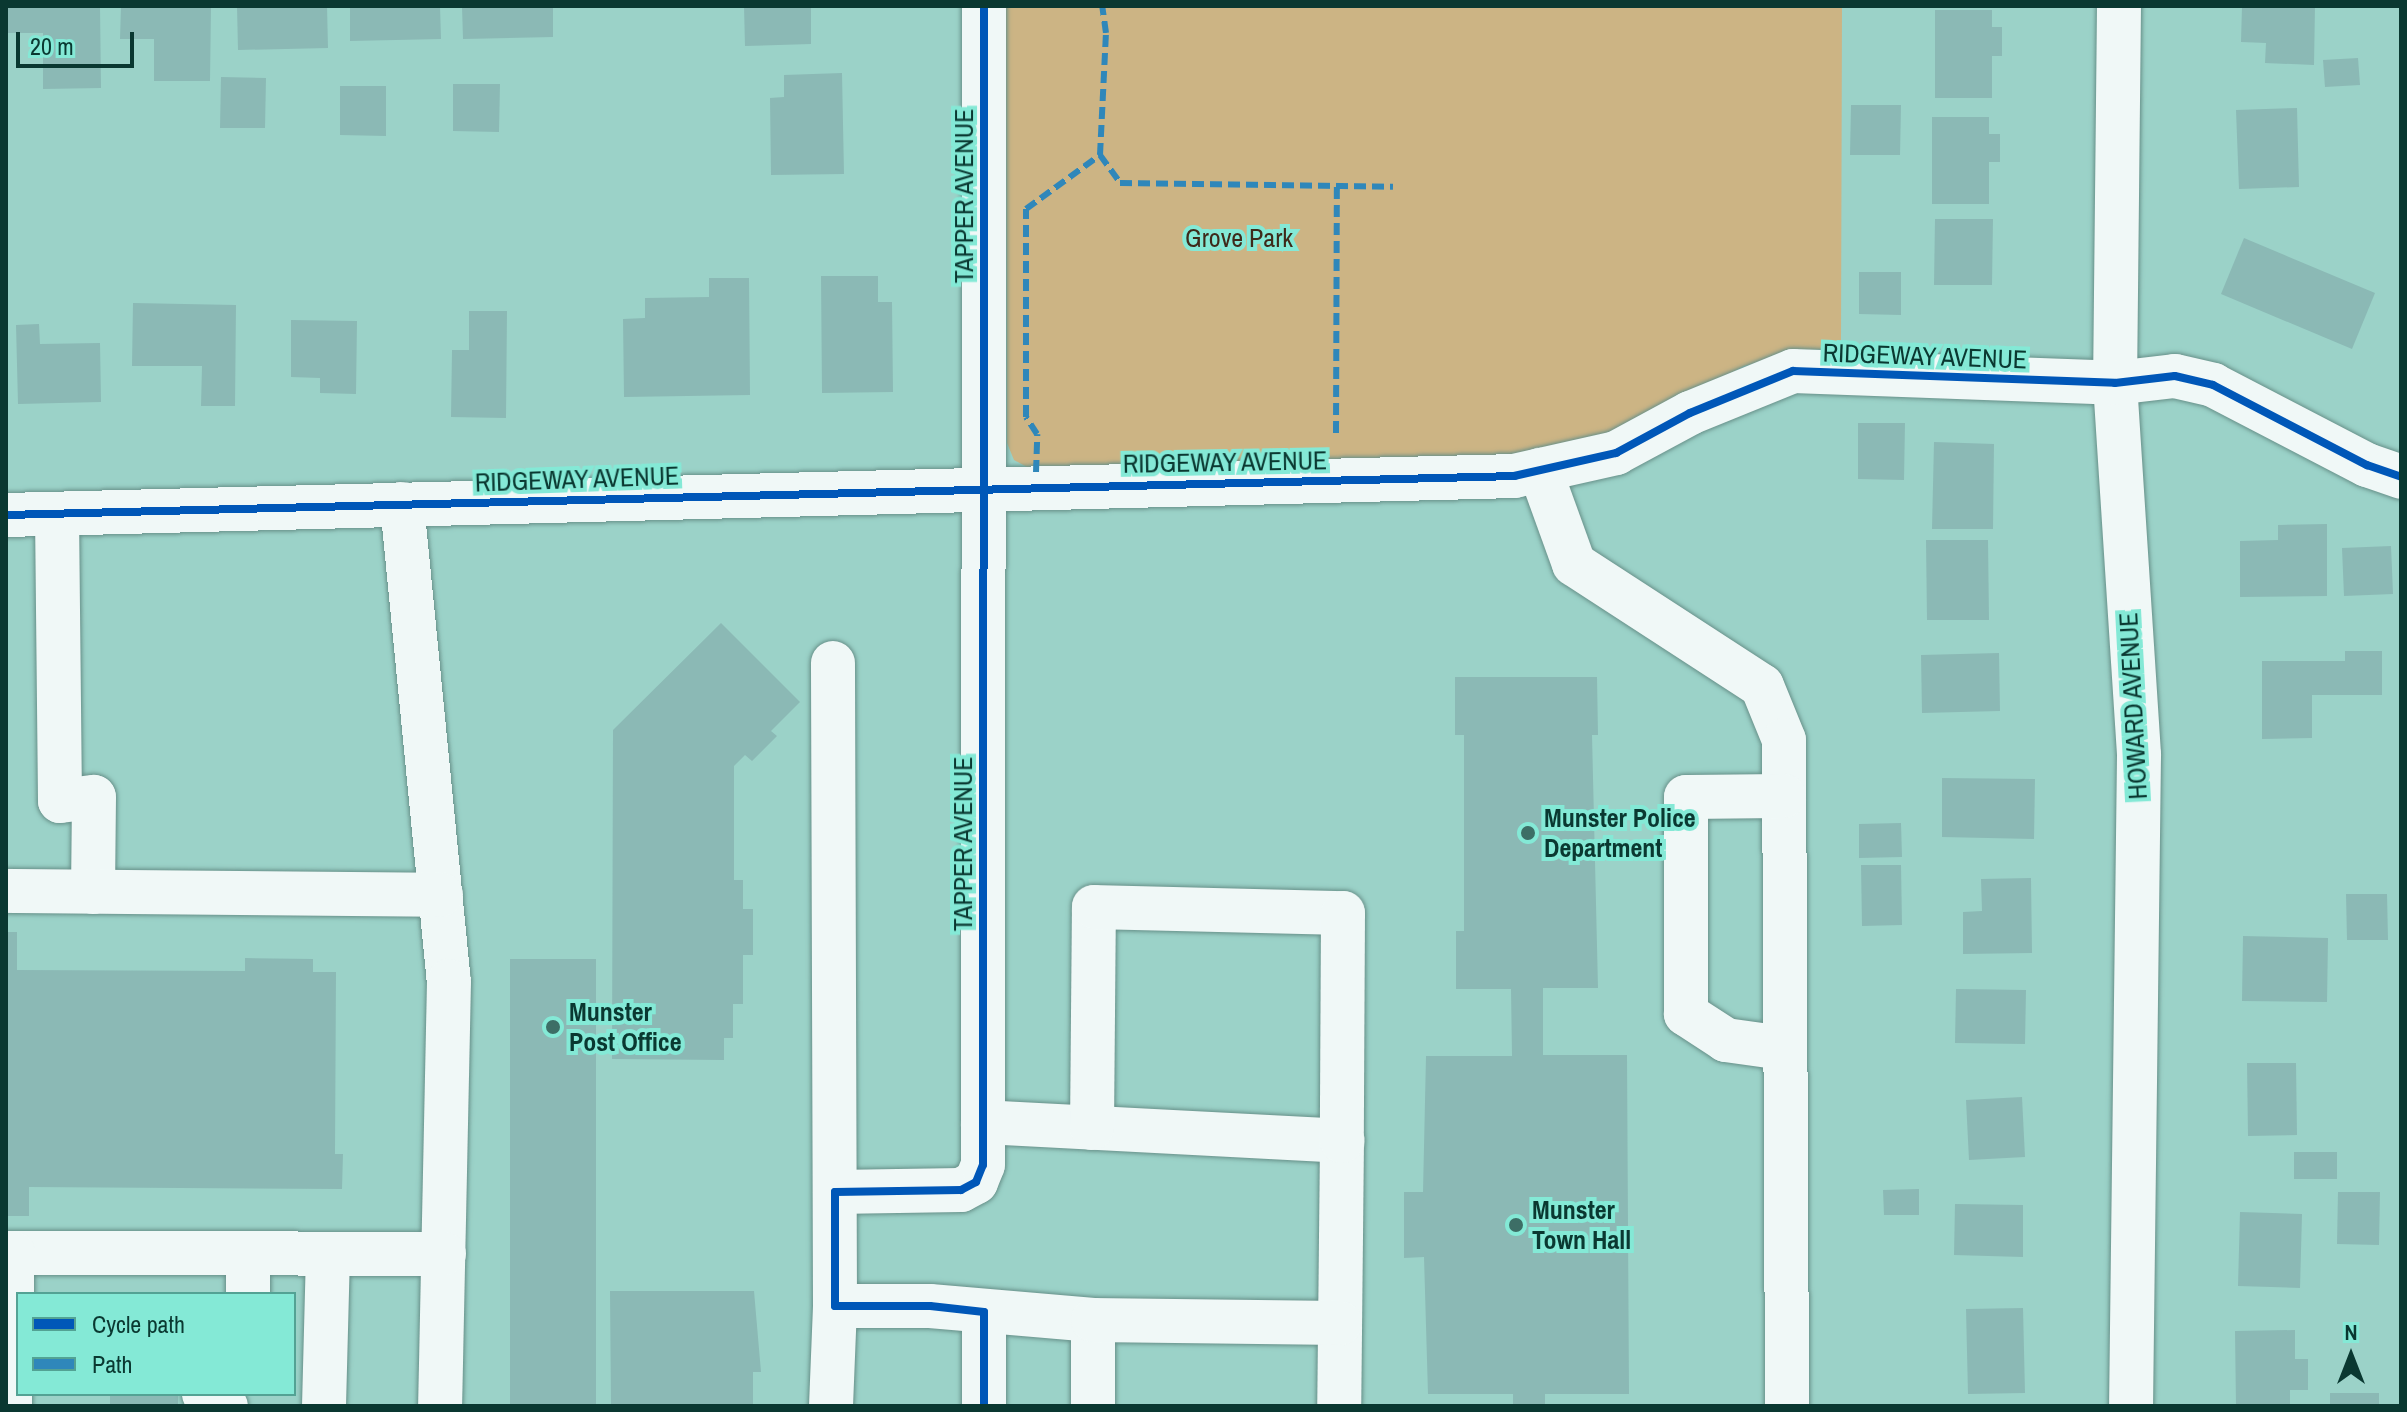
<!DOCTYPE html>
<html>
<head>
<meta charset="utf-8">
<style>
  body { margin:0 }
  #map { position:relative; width:2407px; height:1412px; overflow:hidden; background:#9bd2c8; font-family:"Archivo Narrow",sans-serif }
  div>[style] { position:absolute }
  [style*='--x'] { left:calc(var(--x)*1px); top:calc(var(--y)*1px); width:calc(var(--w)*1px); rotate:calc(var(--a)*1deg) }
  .green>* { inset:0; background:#ccb484 }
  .building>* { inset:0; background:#8bb9b5 }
  .roads { filter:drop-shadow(0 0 2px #679089) drop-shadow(0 0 2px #679089) }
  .minor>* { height:44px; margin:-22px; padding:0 22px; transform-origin:22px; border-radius:22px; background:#f0f8f7 }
  .quiet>* { height:6px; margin-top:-3px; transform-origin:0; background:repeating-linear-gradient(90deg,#2f87ba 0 12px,transparent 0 18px) }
  .cycleway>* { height:8px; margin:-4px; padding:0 4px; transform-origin:4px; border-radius:4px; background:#0057b8 }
  .dots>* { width:22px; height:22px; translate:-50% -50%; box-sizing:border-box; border:4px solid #84e9d6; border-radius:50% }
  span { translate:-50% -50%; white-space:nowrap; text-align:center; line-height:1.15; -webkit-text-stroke:8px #84e9d6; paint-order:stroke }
  .street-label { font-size:26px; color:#0a3831 }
  .park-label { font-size:26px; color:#3e2a1a }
  .poi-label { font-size:26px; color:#0a3831; font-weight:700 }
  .left { translate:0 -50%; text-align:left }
  .frame { position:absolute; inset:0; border:8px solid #0a3831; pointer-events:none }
  .legend { position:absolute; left:16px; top:1292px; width:280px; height:104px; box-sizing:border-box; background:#84e9d6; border:2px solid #53a294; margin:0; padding:10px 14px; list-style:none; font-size:24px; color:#0a3831 }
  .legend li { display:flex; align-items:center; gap:16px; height:40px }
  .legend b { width:40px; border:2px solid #53a294 }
  .north { position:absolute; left:2311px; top:1316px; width:80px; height:80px; -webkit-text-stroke:6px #84e9d6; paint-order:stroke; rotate:0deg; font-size:22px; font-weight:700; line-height:32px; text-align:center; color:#0a3831 }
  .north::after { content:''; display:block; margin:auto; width:28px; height:36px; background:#0a3831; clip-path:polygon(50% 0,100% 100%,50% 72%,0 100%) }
  .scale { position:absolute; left:16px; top:32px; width:118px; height:36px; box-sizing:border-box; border:4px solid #0a3831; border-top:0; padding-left:10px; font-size:24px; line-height:28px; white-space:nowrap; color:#0a3831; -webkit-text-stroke:6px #84e9d6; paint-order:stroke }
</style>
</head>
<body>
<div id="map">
  <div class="green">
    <i style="clip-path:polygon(1006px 6px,1842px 6px,1841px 349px,1806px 350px,1744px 366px,1563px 462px,1036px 472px,1014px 460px,1007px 443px)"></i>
  </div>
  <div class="building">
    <i style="clip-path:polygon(6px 6px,100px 6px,101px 88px,43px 89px,43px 33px,6px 33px)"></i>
    <i style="clip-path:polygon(121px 6px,211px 6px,210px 81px,154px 81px,154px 39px,120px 39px)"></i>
    <i style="clip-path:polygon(237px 6px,327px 6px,328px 48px,238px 50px)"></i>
    <i style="clip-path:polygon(350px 6px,440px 6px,441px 39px,350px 41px)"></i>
    <i style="clip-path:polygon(462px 6px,553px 6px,553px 37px,463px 39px)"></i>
    <i style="clip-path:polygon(744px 6px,811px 6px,811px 44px,745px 46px)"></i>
    <i style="clip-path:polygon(2242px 6px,2315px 6px,2314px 65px,2265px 63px,2266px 43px,2241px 42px)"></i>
    <i style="clip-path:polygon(1935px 10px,1992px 10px,1992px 27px,2002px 27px,2002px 56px,1992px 56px,1992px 98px,1935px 98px)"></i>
    <i style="clip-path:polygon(2358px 58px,2360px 85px,2325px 87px,2323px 60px)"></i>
    <i style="clip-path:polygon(842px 73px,844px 174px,771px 175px,770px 98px,784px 97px,784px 75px)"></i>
    <i style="clip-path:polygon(221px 77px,266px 78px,265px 128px,220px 128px)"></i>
    <i style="clip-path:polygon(453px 84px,500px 84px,499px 132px,453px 131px)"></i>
    <i style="clip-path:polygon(340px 86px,386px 86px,386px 136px,340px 135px)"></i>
    <i style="clip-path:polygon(1851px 105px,1901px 105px,1900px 155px,1850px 155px)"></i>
    <i style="clip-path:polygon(2297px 108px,2299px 187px,2239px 189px,2236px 110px)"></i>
    <i style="clip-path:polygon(1932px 117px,1989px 117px,1989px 134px,2000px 134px,2000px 162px,1989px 162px,1989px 204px,1932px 204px)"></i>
    <i style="clip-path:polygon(1935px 219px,1993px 219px,1992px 285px,1934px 285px)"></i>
    <i style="clip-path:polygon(2244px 238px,2375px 293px,2352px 349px,2221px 294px)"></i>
    <i style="clip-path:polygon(1859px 272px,1901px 272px,1901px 315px,1859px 314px)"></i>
    <i style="clip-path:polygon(821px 276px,878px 276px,878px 302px,892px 302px,893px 392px,822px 393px)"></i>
    <i style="clip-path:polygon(709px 278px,749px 278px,750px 395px,624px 397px,623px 319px,645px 318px,645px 298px,709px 297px)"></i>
    <i style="clip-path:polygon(133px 303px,236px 305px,235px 406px,201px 406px,202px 366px,132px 366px)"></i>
    <i style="clip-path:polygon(469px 311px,507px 311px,506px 418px,451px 417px,452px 350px,469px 350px)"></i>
    <i style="clip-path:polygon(291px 320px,357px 321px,356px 394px,320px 393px,320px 378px,291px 377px)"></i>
    <i style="clip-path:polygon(39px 324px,40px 344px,100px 343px,101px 402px,18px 404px,16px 325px)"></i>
    <i style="clip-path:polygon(1858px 423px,1905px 423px,1904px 480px,1858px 479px)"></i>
    <i style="clip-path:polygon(1934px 442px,1994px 444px,1993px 529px,1932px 529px)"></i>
    <i style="clip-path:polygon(2327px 524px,2327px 596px,2240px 597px,2240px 541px,2278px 540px,2278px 525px)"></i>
    <i style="clip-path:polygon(1926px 540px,1988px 540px,1989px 620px,1927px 620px)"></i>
    <i style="clip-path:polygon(2391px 546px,2393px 594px,2344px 596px,2342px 548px)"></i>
    <i style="clip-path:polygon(721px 623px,800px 702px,771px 731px,777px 736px,752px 761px,745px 755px,734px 766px,734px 880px,743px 880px,743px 909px,753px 909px,753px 955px,743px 955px,743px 1004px,733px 1004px,733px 1038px,724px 1038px,724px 1060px,612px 1059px,613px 730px)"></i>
    <i style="clip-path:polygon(2345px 651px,2382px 651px,2382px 695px,2312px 695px,2312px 738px,2262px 739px,2262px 661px,2345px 661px)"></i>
    <i style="clip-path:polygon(1999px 653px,2000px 711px,1922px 713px,1921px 655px)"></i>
    <i style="clip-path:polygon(1455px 677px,1597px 677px,1598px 735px,1592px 735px,1598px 988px,1543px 988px,1543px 1055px,1627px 1055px,1629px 1394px,1545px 1394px,1545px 1406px,1513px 1406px,1513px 1394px,1428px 1394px,1424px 1257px,1404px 1258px,1404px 1192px,1423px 1192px,1426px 1056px,1512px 1056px,1511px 989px,1456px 989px,1456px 931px,1464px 931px,1464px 735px,1455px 735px)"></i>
    <i style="clip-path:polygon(1942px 778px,2035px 779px,2034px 839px,1942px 837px)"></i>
    <i style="clip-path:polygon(1901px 823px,1902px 857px,1859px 858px,1859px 824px)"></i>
    <i style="clip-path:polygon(1861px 865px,1901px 865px,1902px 925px,1862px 926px)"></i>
    <i style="clip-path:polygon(2031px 878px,2032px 953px,1963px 954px,1963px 912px,1982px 911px,1981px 879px)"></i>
    <i style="clip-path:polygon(2346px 894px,2387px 894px,2388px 940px,2347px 940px)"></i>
    <i style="clip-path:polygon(6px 932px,17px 932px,17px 970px,245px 971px,245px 958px,313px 959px,313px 972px,336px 972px,335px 1154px,343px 1154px,342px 1189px,29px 1187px,29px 1216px,6px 1216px)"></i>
    <i style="clip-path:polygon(2243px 936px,2328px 938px,2327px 1002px,2242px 1001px)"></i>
    <i style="clip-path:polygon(510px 959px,596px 959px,596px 1406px,510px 1406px)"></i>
    <i style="clip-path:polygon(1956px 989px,2026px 990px,2025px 1044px,1955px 1043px)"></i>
    <i style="clip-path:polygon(2247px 1063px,2296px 1063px,2297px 1135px,2248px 1136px)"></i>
    <i style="clip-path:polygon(2022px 1097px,2025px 1157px,1969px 1160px,1966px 1100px)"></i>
    <i style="clip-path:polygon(2294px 1152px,2337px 1152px,2337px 1179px,2294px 1179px)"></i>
    <i style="clip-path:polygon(1919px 1189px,1919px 1215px,1884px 1215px,1883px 1190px)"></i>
    <i style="clip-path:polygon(2338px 1192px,2380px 1192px,2379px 1245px,2337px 1244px)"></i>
    <i style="clip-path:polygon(1955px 1204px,2023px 1205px,2023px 1257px,1954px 1255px)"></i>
    <i style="clip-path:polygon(2240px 1212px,2302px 1214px,2300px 1288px,2238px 1286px)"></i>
    <i style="clip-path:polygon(610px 1291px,754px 1291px,761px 1372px,753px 1372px,753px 1406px,611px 1406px)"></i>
    <i style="clip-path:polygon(2023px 1308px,2025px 1393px,1968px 1394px,1966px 1309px)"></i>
    <i style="clip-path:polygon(2295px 1330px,2295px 1359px,2308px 1359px,2308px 1390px,2290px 1390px,2290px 1406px,2236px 1406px,2235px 1331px)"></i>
    <i style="clip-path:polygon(2330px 1393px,2379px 1393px,2379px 1406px,2330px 1406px)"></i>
    <i style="clip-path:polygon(110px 1394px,178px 1394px,178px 1406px,110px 1406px)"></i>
  </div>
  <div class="roads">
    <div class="minor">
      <i style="--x:2119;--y:6;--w:377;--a:90.6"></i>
      <i style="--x:2115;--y:383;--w:373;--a:86.3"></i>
      <i style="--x:2139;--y:755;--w:651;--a:90.7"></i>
      <i style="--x:1540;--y:470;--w:100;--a:70.1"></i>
      <i style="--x:1574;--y:564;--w:224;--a:33"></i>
      <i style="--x:1762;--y:686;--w:58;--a:67.8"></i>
      <i style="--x:1784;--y:740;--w:666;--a:89.74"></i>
      <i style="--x:402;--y:504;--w:479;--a:84.4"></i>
      <i style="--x:449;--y:981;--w:425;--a:91.2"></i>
      <i style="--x:57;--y:514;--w:287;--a:89.4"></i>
      <i style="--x:60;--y:801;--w:34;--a:-7"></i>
      <i style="--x:94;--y:797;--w:95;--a:90.6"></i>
      <i style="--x:6;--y:515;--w:1509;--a:-1.48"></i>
      <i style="--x:1514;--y:476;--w:105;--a:-12.7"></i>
      <i style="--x:1616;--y:453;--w:84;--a:-28.4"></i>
      <i style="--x:1690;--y:413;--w:111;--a:-22.2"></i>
      <i style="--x:1793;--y:371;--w:322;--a:2.1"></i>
      <i style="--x:2115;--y:383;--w:60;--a:-6.7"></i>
      <i style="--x:2175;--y:376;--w:39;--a:13"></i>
      <i style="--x:2213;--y:385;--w:174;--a:27.5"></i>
      <i style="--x:2367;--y:465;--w:36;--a:19"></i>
      <i style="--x:6;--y:891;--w:435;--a:0.5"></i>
      <i style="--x:1783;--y:1048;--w:58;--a:-172"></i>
      <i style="--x:1726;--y:1040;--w:48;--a:-147"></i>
      <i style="--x:1686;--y:1014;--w:217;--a:-90"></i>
      <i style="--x:1686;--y:797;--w:98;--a:-0.6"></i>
      <i style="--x:983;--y:1122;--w:360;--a:3"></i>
      <i style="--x:1342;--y:1141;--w:265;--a:90.6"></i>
      <i style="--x:1092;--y:1128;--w:221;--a:-89.5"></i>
      <i style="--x:1094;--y:907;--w:249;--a:1.4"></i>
      <i style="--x:1343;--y:913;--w:228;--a:90.3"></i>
      <i style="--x:835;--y:1192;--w:126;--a:-0.9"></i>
      <i style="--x:961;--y:1190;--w:17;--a:-28"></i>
      <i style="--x:976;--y:1182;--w:18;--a:-68"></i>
      <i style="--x:983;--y:1165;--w:1159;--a:-89.95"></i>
      <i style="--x:6;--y:1253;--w:438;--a:0.1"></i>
      <i style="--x:248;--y:1255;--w:39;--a:90"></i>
      <i style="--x:835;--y:1306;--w:95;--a:0"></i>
      <i style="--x:930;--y:1306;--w:164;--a:4.9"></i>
      <i style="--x:1093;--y:1320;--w:86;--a:90"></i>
      <i style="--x:984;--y:1312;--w:94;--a:90"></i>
      <i style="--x:1093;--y:1320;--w:247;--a:0.7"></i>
      <i style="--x:204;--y:1394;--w:25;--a:29"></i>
      <i style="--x:10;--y:1406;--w:153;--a:-88.9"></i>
      <i style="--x:324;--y:1406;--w:151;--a:-88.5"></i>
      <i style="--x:831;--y:1406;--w:100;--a:-87.7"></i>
      <i style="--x:835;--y:1306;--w:643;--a:-90.18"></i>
    </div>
  </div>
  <div class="quiet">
    <i style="--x:1100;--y:155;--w:34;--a:54"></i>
    <i style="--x:1120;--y:183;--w:273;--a:0.8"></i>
    <i style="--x:1336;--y:433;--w:247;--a:-89.8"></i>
    <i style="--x:1036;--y:472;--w:38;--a:-88"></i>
    <i style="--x:1037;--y:434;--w:20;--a:-123"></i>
    <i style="--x:1026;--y:417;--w:208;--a:-90"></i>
    <i style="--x:1026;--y:209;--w:92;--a:-36.1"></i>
    <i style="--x:1100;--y:155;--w:122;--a:-87.2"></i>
    <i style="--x:1106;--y:33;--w:27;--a:-98"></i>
  </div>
  <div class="cycleway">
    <i style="--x:6;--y:515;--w:1509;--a:-1.48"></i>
    <i style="--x:1514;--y:476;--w:105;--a:-12.7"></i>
    <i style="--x:1616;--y:453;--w:84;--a:-28.4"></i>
    <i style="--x:1690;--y:413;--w:111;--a:-22.2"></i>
    <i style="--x:1793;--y:371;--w:322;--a:2.1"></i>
    <i style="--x:2115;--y:383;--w:60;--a:-6.7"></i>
    <i style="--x:2175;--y:376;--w:39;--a:13"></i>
    <i style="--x:2213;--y:385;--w:174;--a:27.5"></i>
    <i style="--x:2367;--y:465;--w:36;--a:19"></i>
    <i style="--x:984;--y:1406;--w:94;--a:-90"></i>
    <i style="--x:984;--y:1312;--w:54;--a:-173.7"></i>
    <i style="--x:930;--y:1306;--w:95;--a:180"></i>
    <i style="--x:835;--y:1306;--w:114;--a:-90"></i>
    <i style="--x:835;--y:1192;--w:126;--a:-0.9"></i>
    <i style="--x:961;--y:1190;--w:17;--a:-28"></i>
    <i style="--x:976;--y:1182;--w:18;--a:-68"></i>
    <i style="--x:983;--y:1165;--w:1159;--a:-89.95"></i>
  </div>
  <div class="dots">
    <i style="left:1528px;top:833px;background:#3d6e66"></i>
    <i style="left:553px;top:1027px;background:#3d6e66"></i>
    <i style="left:1516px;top:1225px;background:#3d6e66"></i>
  </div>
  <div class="street-label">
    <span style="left:964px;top:196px;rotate:-90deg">TAPPER AVENUE</span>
    <span style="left:1925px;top:356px;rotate:2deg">RIDGEWAY AVENUE</span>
    <span style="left:1225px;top:462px;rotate:-1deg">RIDGEWAY AVENUE</span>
    <span style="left:577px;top:479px;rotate:-2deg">RIDGEWAY AVENUE</span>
    <span style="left:2133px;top:706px;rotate:-93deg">HOWARD AVENUE</span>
    <span style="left:963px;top:844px;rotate:-90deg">TAPPER AVENUE</span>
  </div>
  <div class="park-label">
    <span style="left:1239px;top:238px">Grove Park</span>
  </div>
  <div class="poi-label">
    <span class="left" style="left:1544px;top:833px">Munster Police<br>Department</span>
    <span class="left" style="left:569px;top:1027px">Munster<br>Post Office</span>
    <span class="left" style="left:1532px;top:1225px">Munster<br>Town Hall</span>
  </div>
  <div class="frame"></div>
  <ul class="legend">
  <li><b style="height:10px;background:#0057b8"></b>Cycle path</li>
  <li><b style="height:10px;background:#2f87ba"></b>Path</li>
  </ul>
  <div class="north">N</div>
  <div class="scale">20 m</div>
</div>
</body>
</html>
